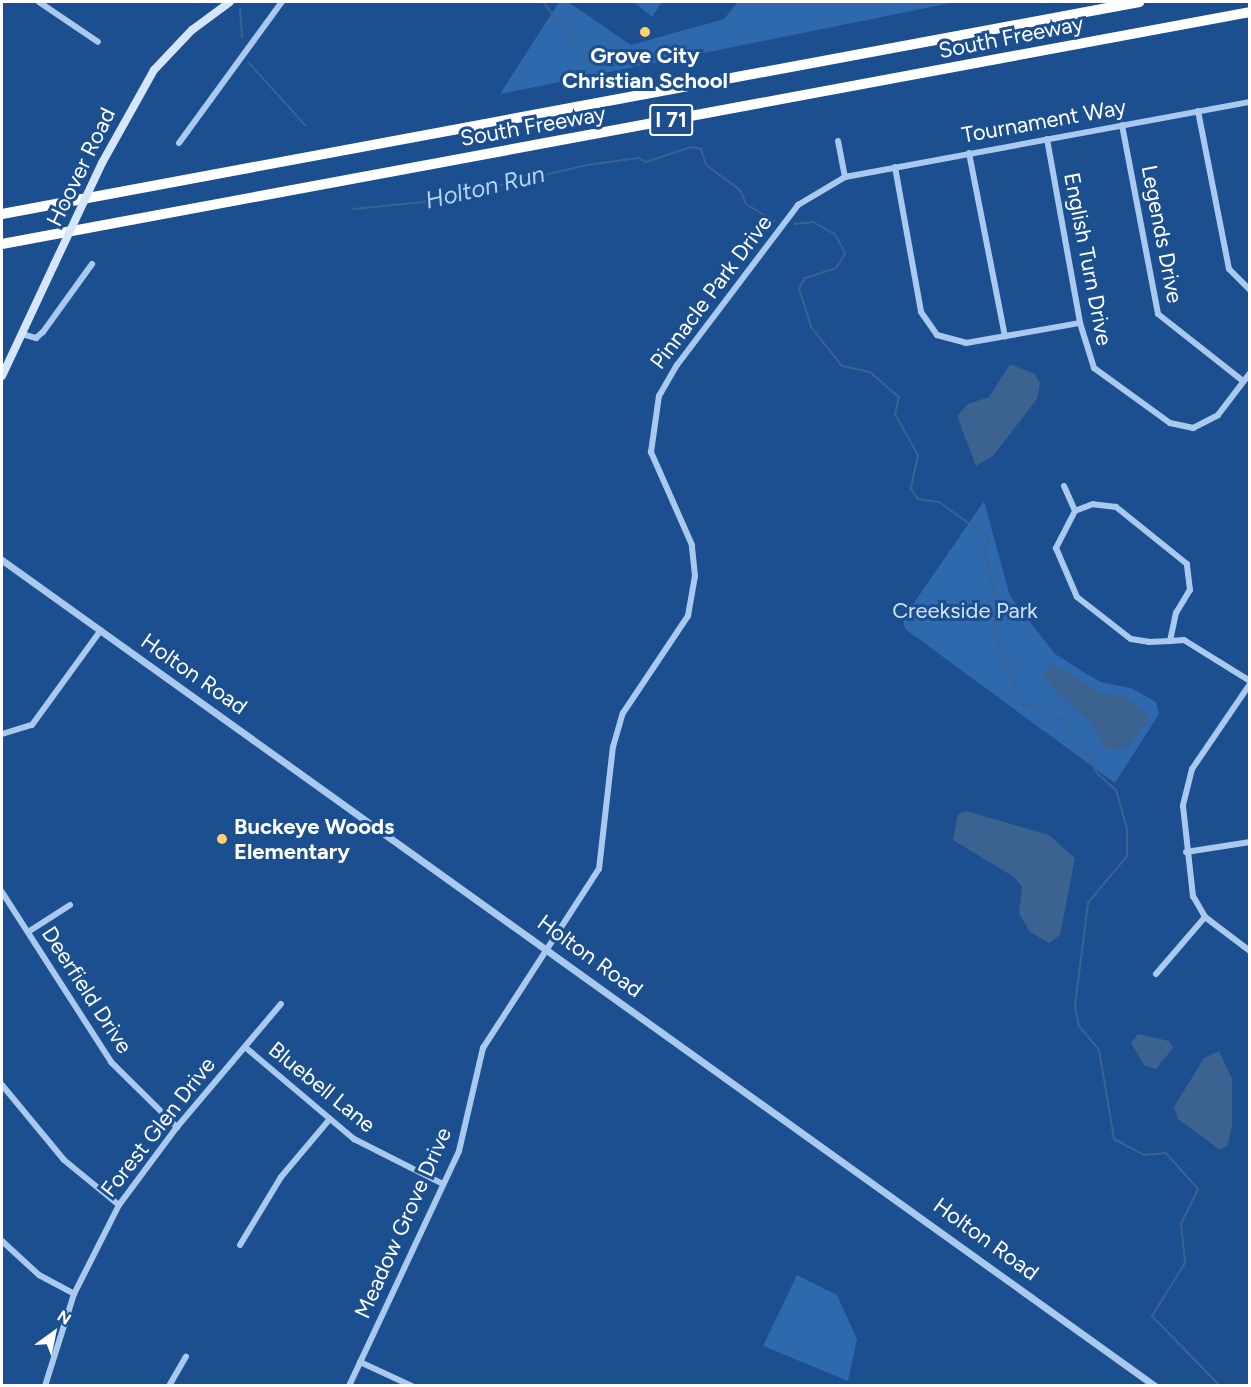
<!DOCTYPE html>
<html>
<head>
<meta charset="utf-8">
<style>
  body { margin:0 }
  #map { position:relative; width:1251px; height:1387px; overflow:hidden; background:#1b4f8f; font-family:Figtree,sans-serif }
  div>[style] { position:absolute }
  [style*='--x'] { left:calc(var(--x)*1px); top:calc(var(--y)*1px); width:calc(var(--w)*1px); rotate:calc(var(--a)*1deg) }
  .green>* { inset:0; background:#2e69ad }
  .water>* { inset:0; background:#3c6290 }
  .stream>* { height:2px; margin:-1px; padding:0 1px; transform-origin:1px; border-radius:1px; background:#3c6290 }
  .minor>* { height:6px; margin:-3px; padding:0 3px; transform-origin:3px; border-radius:3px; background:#a9c9ee }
  .tertiary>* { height:7px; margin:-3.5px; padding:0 3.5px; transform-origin:3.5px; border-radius:3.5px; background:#a9c9ee }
  .secondary>* { height:8px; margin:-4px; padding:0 4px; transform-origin:4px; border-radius:4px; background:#d6e6fa }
  .motorway>* { height:10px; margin:-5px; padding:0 5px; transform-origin:5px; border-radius:5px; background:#fff }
  .secondary-bridge>* { height:8px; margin:-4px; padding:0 4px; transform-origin:4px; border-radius:4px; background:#d6e6fa }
  .dots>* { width:16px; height:16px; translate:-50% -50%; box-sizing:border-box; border:3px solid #1b4f8f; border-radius:50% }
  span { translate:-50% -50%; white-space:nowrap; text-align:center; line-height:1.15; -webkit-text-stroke:6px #1b4f8f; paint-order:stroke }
  .shield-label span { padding:2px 4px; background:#1b4f8f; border:2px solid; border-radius:4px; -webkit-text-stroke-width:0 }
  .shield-label { font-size:21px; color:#fff; font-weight:700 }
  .street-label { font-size:22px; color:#fff }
  .poi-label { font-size:22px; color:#fff; font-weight:700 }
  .left { translate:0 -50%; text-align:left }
  .park-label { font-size:22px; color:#cfe3fa }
  .water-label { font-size:24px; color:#b5d3f5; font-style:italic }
  .frame { position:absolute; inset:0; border:3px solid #fff; pointer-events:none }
  .north { position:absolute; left:24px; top:1303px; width:60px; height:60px; -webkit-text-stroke:4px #1b4f8f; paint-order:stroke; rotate:33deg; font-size:16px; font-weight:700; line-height:24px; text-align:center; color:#fff }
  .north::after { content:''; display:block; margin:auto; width:21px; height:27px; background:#fff; clip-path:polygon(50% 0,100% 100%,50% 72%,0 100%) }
</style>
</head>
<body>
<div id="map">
  <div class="green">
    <i style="clip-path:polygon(559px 2px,568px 2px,631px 45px,724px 19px,738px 2px,956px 2px,500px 94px)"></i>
    <i style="clip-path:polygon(634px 2px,662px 2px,652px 17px)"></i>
    <i style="clip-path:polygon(984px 501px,1010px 596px,1055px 654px,1100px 682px,1131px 688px,1156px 702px,1159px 714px,1115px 783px,905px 629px,903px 619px)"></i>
    <i style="clip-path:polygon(797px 1275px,837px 1295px,857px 1339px,848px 1381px,763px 1346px)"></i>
  </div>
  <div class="water">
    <i style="clip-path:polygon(1010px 364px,1035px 374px,1040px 383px,1037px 399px,993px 456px,976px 466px,957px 416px,968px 404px,989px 397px)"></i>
    <i style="clip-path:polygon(1053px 664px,1100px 693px,1127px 697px,1147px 714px,1148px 721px,1125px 750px,1107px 749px,1090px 722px,1053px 688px,1043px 674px)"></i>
    <i style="clip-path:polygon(966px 811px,1049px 835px,1075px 858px,1060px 935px,1049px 943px,1030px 932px,1019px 914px,1022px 887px,1014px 877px,953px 840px,958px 814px)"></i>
    <i style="clip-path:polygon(1138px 1034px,1169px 1041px,1173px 1048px,1156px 1069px,1145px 1066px,1131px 1043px)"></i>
    <i style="clip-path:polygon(1219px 1051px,1232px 1079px,1232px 1125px,1228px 1145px,1220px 1150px,1178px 1119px,1174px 1107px,1204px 1058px)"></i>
  </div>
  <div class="stream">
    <i style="--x:543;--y:2;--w:85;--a:51.7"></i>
    <i style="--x:240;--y:9;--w:28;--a:86"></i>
    <i style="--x:249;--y:63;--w:84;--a:47.9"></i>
    <i style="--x:353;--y:209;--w:71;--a:-5.6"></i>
    <i style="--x:424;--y:202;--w:22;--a:-27"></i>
    <i style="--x:444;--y:192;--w:28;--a:0"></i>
    <i style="--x:472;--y:192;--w:118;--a:-13.2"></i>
    <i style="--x:587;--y:165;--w:52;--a:-7.7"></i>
    <i style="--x:639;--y:158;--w:8;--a:30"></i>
    <i style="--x:646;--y:162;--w:47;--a:-18.4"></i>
    <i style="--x:691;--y:147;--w:10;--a:11"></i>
    <i style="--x:701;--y:149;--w:17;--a:73"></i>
    <i style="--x:706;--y:165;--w:42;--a:36.3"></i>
    <i style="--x:740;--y:190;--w:15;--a:67"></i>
    <i style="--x:746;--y:204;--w:33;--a:31"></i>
    <i style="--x:795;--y:224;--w:18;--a:-6"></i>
    <i style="--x:813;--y:222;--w:25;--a:29"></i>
    <i style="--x:835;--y:234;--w:22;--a:63"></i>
    <i style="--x:845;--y:254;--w:17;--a:123"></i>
    <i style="--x:836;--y:268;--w:33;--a:162"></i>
    <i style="--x:805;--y:278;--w:13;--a:119"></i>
    <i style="--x:799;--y:289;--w:40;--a:72"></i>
    <i style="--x:811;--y:327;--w:50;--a:51.5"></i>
    <i style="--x:842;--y:366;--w:29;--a:12"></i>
    <i style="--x:870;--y:372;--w:38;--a:41"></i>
    <i style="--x:899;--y:397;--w:17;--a:103"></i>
    <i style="--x:895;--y:414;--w:47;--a:60.7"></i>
    <i style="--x:918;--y:455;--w:35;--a:102"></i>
    <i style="--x:911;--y:489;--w:12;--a:55"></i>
    <i style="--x:918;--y:499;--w:21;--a:8"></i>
    <i style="--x:939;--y:502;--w:60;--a:35.5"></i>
    <i style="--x:988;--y:537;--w:16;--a:101"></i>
    <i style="--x:985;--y:553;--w:53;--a:77"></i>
    <i style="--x:997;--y:605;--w:19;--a:102"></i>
    <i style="--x:993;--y:624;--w:83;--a:71.1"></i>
    <i style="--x:1020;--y:703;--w:47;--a:21.1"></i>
    <i style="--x:1064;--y:720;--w:64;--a:57.8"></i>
    <i style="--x:1098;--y:774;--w:24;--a:42"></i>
    <i style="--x:1116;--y:790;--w:41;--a:74.2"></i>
    <i style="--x:1127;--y:829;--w:27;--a:90"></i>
    <i style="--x:1127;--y:856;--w:61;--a:129.7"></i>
    <i style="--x:1088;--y:903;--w:104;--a:97.2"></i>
    <i style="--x:1075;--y:1006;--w:20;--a:79"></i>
    <i style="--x:1079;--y:1026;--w:31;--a:50"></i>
    <i style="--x:1099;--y:1050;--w:90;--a:80.4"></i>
    <i style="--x:1114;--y:1139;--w:34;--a:28"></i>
    <i style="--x:1144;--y:1155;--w:22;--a:-5"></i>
    <i style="--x:1166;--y:1153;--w:48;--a:48.4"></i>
    <i style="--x:1198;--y:1189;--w:39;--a:116"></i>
    <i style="--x:1181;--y:1224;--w:39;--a:84"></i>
    <i style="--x:1185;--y:1263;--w:62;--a:121.9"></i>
    <i style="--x:1152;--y:1316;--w:98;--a:45.8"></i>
  </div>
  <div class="minor">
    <i style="--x:39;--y:2;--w:71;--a:34.1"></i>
    <i style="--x:1198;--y:111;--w:161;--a:78.9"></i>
    <i style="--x:1229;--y:269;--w:30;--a:45"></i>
    <i style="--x:1122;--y:125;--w:192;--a:79.2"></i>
    <i style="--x:1158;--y:314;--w:108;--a:38.2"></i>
    <i style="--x:1047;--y:139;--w:187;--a:79.8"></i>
    <i style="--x:1080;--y:323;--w:47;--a:72.7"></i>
    <i style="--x:1094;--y:368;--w:94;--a:35.9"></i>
    <i style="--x:1170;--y:423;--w:24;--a:12"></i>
    <i style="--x:1193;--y:428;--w:28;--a:-27"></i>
    <i style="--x:1218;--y:415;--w:53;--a:-52.7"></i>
    <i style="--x:838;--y:141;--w:37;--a:79"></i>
    <i style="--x:179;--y:143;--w:175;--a:-53.9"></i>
    <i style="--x:969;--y:153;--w:187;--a:78.9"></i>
    <i style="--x:895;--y:167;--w:147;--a:79.8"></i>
    <i style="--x:921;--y:312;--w:28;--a:55"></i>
    <i style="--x:937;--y:335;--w:30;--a:15"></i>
    <i style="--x:966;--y:343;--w:116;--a:-10"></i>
    <i style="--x:22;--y:334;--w:15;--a:16"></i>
    <i style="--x:36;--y:338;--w:9;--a:-41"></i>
    <i style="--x:43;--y:332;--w:84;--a:-54.2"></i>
    <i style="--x:1064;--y:486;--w:27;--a:66"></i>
    <i style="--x:1170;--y:641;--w:29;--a:-78"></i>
    <i style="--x:1176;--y:613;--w:27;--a:-59"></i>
    <i style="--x:1190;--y:590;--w:26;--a:-97"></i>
    <i style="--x:1187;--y:564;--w:91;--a:-141.2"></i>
    <i style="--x:1116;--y:507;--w:23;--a:-173"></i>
    <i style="--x:1093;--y:504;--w:19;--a:159"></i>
    <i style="--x:1075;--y:511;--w:42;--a:117.2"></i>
    <i style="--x:1056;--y:548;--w:53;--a:66.8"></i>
    <i style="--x:1077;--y:597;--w:68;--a:37.9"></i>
    <i style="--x:1131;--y:639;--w:18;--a:9"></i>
    <i style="--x:1149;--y:642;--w:21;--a:-3"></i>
    <i style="--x:1170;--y:641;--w:14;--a:-4"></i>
    <i style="--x:1184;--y:640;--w:78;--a:31.8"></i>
    <i style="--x:1250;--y:684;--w:103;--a:124.3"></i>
    <i style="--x:1192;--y:769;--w:38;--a:104"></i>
    <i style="--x:1183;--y:806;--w:91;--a:83.7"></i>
    <i style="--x:1193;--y:896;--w:24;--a:60"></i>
    <i style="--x:1205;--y:917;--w:56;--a:37.1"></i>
    <i style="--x:2;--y:734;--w:31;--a:-17"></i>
    <i style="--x:32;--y:725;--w:117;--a:-54"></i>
    <i style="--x:1186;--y:852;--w:65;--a:-8.9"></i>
    <i style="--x:2;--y:892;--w:202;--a:57.3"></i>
    <i style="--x:111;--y:1062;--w:93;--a:44.6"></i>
    <i style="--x:28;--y:932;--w:50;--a:-32.7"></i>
    <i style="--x:1156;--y:974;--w:75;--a:-49.3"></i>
    <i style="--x:245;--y:1047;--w:143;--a:40.2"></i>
    <i style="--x:354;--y:1139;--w:100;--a:26.8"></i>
    <i style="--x:2;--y:1085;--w:97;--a:50.4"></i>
    <i style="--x:64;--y:1160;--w:71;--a:39.3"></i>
    <i style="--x:2;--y:1241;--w:50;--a:42.6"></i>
    <i style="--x:39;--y:1275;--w:40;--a:28"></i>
    <i style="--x:240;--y:1245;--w:79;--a:-58.9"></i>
    <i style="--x:281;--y:1177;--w:75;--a:-49.9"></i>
    <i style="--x:360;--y:1362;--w:57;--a:24.8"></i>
    <i style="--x:45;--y:1386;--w:96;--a:-72.5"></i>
    <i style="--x:74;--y:1294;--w:100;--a:-63.2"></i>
    <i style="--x:119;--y:1205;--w:97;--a:-53.4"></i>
    <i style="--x:177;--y:1127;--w:161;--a:-49.8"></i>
    <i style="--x:169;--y:1386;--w:34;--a:-60"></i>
    <i style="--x:349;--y:1386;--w:259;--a:-64.9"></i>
    <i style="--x:459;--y:1151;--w:106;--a:-76.9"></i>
    <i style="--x:483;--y:1048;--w:213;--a:-57.1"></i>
    <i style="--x:599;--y:869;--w:123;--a:-83.5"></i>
    <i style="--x:613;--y:747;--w:35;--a:-74"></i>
    <i style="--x:623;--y:713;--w:117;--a:-56.2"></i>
    <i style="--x:688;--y:616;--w:41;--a:-80.1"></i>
    <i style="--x:695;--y:576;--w:31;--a:-96"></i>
    <i style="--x:692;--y:545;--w:102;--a:-113.8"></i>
    <i style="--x:651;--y:452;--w:57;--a:-81.9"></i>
    <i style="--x:659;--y:396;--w:36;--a:-60"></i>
    <i style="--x:677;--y:365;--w:201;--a:-52.9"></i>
    <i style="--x:798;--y:205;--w:55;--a:-30.8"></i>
    <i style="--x:845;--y:177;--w:412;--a:-10.5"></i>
  </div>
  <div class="tertiary">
    <i style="--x:2;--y:560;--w:1418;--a:35.62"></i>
  </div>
  <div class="secondary">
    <i style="--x:102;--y:163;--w:107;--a:-60.8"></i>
    <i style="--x:154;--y:70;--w:55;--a:-46.5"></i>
    <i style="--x:192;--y:30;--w:47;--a:-36.4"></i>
    <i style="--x:2;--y:376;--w:123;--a:-64.9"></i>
  </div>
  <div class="motorway">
    <i style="--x:2;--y:214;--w:1157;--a:-10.56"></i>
    <i style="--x:2;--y:244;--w:1269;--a:-10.53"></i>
  </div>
  <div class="secondary-bridge">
    <i style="--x:54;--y:265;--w:113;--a:-64.8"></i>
  </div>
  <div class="dots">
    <i style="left:645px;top:32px;background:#ffd166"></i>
    <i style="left:222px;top:839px;background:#ffd166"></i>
  </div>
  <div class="shield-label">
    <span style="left:671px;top:120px">I 71</span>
  </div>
  <div class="street-label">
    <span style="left:1011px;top:37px;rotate:-11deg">South Freeway</span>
    <span style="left:1044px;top:121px;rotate:-10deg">Tournament Way</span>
    <span style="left:533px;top:126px;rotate:-10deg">South Freeway</span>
    <span style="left:81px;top:167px;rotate:-64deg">Hoover Road</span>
    <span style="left:1162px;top:234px;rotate:79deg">Legends Drive</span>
    <span style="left:1088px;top:259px;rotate:79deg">English Turn Drive</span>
    <span style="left:711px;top:292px;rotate:-53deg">Pinnacle Park Drive</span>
    <span style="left:194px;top:674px;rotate:35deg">Holton Road</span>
    <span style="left:590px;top:956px;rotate:36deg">Holton Road</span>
    <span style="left:87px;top:990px;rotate:57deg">Deerfield Drive</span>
    <span style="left:322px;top:1087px;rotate:39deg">Bluebell Lane</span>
    <span style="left:158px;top:1127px;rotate:-52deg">Forest Glen Drive</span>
    <span style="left:403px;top:1223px;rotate:-66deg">Meadow Grove Drive</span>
    <span style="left:986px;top:1239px;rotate:36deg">Holton Road</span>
  </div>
  <div class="poi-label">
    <span style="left:645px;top:68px">Grove City<br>Christian School</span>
    <span class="left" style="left:234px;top:839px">Buckeye Woods<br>Elementary</span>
  </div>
  <div class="park-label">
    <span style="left:965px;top:611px">Creekside Park</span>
  </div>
  <div class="water-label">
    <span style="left:485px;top:187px;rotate:-13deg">Holton Run</span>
  </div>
  <div class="frame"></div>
  <div class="north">N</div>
</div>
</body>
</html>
